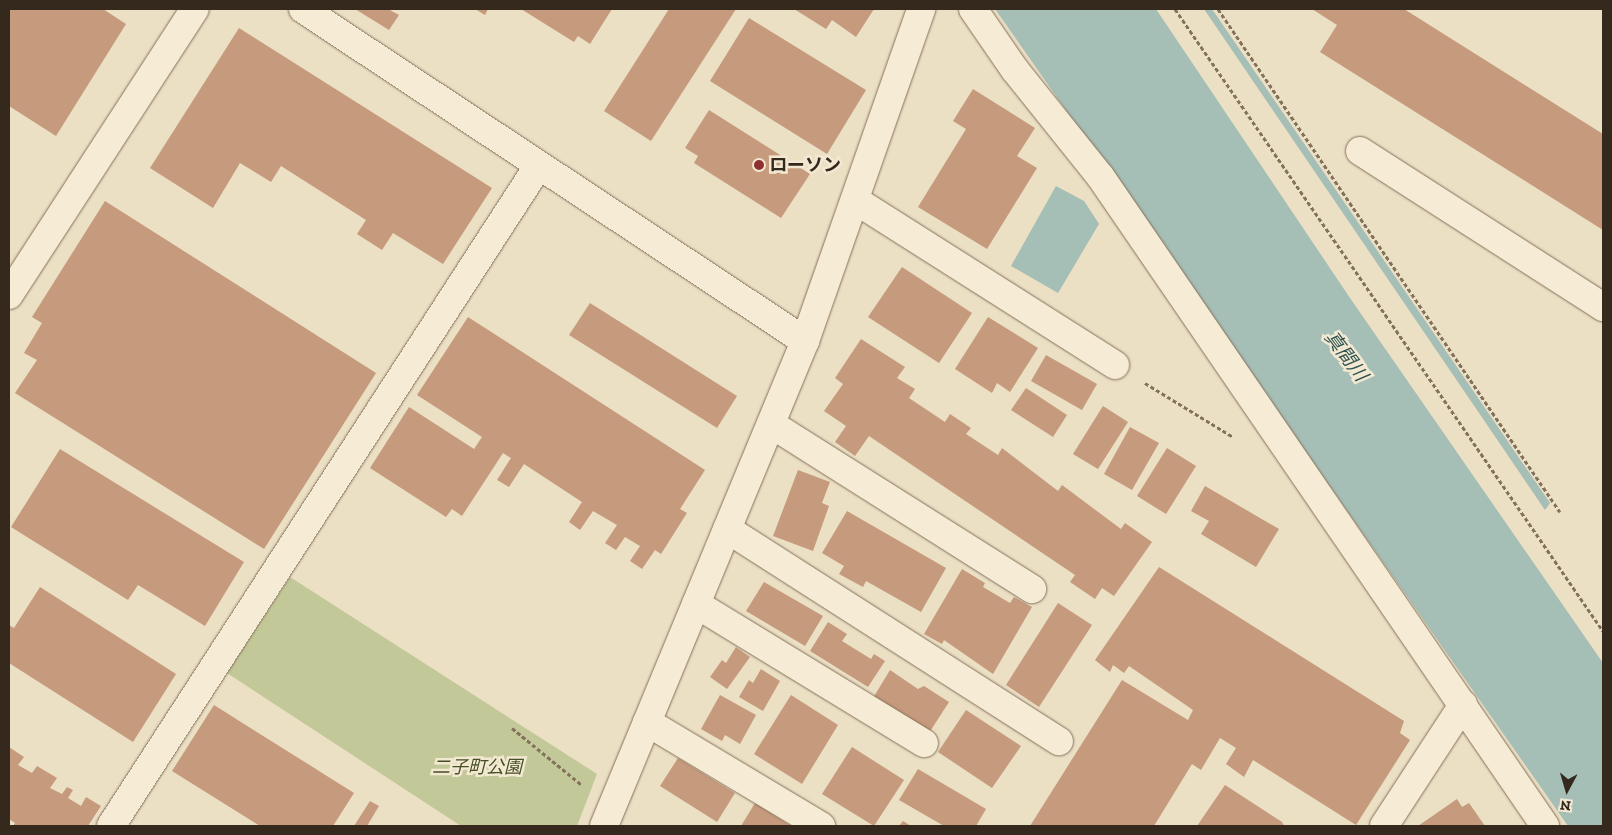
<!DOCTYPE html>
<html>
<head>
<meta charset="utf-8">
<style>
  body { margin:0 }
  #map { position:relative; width:1612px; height:835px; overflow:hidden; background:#ebdfc4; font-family:"Zilla Slab","Noto Sans JP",serif }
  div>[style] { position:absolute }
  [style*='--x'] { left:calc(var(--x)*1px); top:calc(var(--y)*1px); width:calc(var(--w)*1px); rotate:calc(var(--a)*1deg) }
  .green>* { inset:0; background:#c3c898 }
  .water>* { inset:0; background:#a5beb6 }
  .building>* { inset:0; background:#c69a7c }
  .path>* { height:3px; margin-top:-1.5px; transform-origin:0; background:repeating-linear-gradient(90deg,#84715b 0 4px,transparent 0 6.5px) }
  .roads { filter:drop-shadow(0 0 1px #84715b) drop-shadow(0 0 1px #84715b) }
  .minor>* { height:28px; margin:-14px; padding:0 14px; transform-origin:14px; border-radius:14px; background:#f6ecd6 }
  .dots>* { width:14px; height:14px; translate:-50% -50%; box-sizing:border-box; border:2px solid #f3e9d3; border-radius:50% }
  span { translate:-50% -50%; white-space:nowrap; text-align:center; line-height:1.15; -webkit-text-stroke:5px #f3e9d3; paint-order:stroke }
  .poi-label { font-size:18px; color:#35291e; font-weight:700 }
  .left { translate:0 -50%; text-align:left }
  .park-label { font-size:18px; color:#465026; font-style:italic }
  .water-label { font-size:19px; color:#2f5451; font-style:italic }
  .frame { position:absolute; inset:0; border:10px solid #35291e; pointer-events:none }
  .north { position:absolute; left:1542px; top:765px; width:50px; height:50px; -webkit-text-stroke:4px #f3e9d3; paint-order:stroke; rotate:186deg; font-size:14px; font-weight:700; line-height:20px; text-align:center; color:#35291e }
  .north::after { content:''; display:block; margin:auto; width:18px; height:22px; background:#35291e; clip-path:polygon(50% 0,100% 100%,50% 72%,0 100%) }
</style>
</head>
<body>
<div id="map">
  <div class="green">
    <i style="clip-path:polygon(290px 577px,597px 774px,577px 826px,461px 826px,227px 673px)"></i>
  </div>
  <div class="water">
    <i style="clip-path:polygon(995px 9px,1156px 9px,1350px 298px,1603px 663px,1603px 826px,1568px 826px)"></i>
    <i style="clip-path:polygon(1204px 9px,1212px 9px,1550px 503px,1545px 510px)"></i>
    <i style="clip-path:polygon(1056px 186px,1084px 201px,1099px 224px,1058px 293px,1011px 266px)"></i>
  </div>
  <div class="building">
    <i style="clip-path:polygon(9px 9px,103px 9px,126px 24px,56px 136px,9px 106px)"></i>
    <i style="clip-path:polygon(355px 9px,388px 9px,399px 15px,389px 30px)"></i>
    <i style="clip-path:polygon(475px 9px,488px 9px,485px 15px)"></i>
    <i style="clip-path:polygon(521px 9px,612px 9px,590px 44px,578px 36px,574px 42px)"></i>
    <i style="clip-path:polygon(669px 9px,736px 9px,651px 141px,604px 111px)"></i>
    <i style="clip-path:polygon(794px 9px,874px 9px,856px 37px,832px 20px,826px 29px)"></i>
    <i style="clip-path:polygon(1312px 9px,1404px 9px,1603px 134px,1603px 230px,1320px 52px,1337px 25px)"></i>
    <i style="clip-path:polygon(749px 18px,866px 90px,827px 154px,710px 81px)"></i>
    <i style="clip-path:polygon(239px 28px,492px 188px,443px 264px,393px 233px,382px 250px,357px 234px,366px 220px,281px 166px,271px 182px,240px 163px,213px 208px,150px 168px)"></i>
    <i style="clip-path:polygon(973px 89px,1035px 128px,1017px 156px,1037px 168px,987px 249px,918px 207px,966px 129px,953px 121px)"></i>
    <i style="clip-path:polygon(709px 110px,810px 174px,781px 218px,694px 163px,698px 156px,685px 148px)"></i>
    <i style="clip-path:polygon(105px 201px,376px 373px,264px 549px,15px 393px,37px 360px,24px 353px,42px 323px,32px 317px)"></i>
    <i style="clip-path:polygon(902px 267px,972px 313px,939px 363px,868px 317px)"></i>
    <i style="clip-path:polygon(590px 303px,737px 396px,717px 428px,569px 335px)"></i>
    <i style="clip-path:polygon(468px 317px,705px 470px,680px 509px,687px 513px,661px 554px,655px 550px,642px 569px,630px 561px,640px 546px,625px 537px,616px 550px,605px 543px,617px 525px,593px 511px,580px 530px,569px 522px,582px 502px,524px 464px,509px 487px,497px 480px,511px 458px,503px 453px,462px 516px,452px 509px,446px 517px,370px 468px,409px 407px,474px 449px,482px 437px,417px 395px)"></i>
    <i style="clip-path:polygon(988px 317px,1038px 348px,1010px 392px,997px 383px,992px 393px,955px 369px)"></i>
    <i style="clip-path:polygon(861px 339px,905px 367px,897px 378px,915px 389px,909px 398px,945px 422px,950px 414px,971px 428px,966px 434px,998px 455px,1002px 448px,1058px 491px,1062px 485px,1121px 529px,1125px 523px,1152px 542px,1114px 596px,1102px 588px,1095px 599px,1070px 582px,1075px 575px,869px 436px,855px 456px,835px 442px,846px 426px,824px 411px,843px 384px,835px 378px)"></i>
    <i style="clip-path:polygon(1046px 355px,1097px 384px,1082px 410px,1031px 381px)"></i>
    <i style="clip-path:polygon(1026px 388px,1067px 415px,1053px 437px,1011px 410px)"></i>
    <i style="clip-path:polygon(1103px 406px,1128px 422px,1098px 469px,1073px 454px)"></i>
    <i style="clip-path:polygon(1130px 427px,1159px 443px,1132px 490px,1104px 474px)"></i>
    <i style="clip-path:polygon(1167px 448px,1196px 466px,1166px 514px,1137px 496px)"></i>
    <i style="clip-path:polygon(60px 449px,244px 562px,205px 626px,138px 585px,128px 600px,11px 527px)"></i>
    <i style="clip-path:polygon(798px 470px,830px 482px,822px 503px,829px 506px,813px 551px,773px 536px)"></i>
    <i style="clip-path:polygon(1205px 486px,1279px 529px,1256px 567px,1201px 534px,1209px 521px,1191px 511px)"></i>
    <i style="clip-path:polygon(847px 511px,946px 568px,921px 612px,866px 581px,863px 587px,839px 574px,844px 566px,822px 553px)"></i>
    <i style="clip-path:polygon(1159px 567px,1404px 721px,1400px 733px,1410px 740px,1356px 825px,1253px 760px,1244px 777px,1226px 764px,1236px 748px,1220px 738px,1201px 770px,1192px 764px,1154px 826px,1030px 826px,1122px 680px,1188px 720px,1193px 710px,1129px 666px,1124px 673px,1113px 665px,1110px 672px,1095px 660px)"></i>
    <i style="clip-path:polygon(962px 569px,985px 583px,983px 587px,1010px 603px,1014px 597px,1032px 607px,993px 674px,944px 640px,942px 644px,924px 634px)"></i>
    <i style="clip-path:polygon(764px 582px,823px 616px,805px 646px,746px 611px)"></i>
    <i style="clip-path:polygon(40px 587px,176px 674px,133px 742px,9px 663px,9px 625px,14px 628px)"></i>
    <i style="clip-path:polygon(1058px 603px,1092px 625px,1039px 707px,1006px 685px)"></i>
    <i style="clip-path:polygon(828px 622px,847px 634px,842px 641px,871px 659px,874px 654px,885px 661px,868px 687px,810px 651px)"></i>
    <i style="clip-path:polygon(736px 647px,750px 657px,727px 689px,710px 677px,722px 660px,726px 663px)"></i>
    <i style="clip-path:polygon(761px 669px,780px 681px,763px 711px,739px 697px,749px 680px,753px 683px)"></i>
    <i style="clip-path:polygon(890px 670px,918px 689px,924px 686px,949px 702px,929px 733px,873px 698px)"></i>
    <i style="clip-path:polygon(720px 695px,756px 715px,740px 744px,725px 735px,722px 741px,701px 729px)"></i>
    <i style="clip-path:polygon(791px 695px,838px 725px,802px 784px,754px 754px)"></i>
    <i style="clip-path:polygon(214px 705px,354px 793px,333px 826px,260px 826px,172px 771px)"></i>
    <i style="clip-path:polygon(966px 710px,1021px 746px,992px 788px,938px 752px)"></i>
    <i style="clip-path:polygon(9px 747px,24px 757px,18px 765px,32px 773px,37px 766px,57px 778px,50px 788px,62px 794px,67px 787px,73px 790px,68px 798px,81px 806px,86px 797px,101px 806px,88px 826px,13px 826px,15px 823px,9px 819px)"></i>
    <i style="clip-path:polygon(852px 747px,904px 780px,874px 826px,822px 794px)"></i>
    <i style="clip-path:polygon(678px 758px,735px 793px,717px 822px,660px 786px)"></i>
    <i style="clip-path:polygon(918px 769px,986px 809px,976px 826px,944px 826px,899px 800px)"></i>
    <i style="clip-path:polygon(1225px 785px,1282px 822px,1284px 826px,1197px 826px)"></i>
    <i style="clip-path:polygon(1457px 799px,1462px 807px,1469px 803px,1485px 826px,1418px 826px)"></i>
    <i style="clip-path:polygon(370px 801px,379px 806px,367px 826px,354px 826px)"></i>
    <i style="clip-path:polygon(755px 803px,791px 826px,741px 826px)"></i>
    <i style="clip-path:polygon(903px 821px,911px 826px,899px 826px)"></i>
  </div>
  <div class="path">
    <i style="--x:1175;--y:9;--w:755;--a:55.47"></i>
    <i style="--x:1218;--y:9;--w:608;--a:55.79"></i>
    <i style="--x:1145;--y:383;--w:103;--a:31.5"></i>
    <i style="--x:512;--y:728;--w:90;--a:39.2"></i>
  </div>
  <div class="roads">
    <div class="minor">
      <i style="--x:303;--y:9;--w:602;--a:33.48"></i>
      <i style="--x:973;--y:9;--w:74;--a:55.5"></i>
      <i style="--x:1015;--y:70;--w:136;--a:51.3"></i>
      <i style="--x:1100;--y:176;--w:788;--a:55.6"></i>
      <i style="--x:1360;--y:151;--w:289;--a:32.7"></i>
      <i style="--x:855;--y:200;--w:308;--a:32.4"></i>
      <i style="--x:9;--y:295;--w:341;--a:-57"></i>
      <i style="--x:771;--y:424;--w:309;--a:32.3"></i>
      <i style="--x:727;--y:529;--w:394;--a:32.6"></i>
      <i style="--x:696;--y:604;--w:267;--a:31.4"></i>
      <i style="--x:647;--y:722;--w:203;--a:30.9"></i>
      <i style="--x:111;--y:826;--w:787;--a:-57.08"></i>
      <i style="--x:604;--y:826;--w:525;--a:-67.49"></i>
      <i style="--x:805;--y:341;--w:352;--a:-70.7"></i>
      <i style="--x:1384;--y:826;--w:145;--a:-56.9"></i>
    </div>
  </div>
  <div class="dots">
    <i style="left:759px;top:165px;background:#8f3031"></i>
  </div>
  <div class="poi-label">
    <span class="left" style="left:769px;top:165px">ローソン</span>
  </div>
  <div class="park-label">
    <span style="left:477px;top:767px">二子町公園</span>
  </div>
  <div class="water-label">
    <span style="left:1346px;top:356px;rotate:53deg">真間川</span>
  </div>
  <div class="frame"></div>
  <div class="north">N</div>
</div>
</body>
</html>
